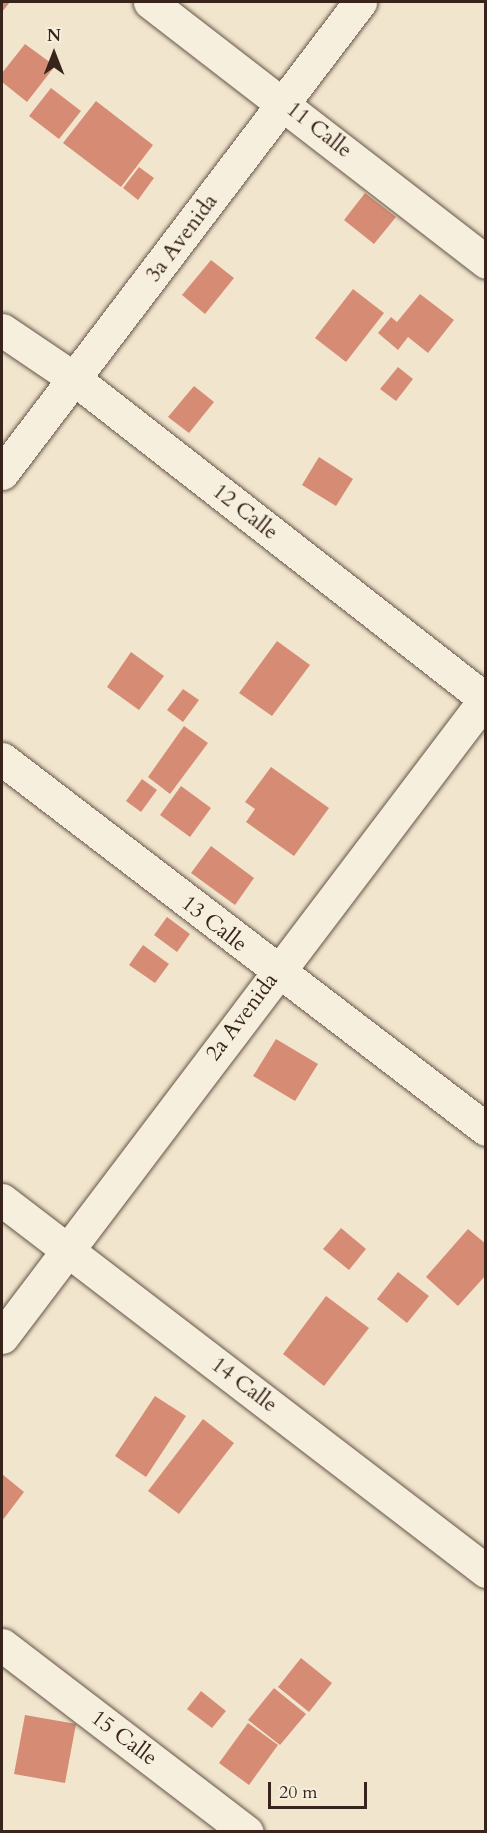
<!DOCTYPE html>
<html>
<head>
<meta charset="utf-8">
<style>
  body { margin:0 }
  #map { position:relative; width:487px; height:1833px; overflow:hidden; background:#f1e6cd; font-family:Cardo,serif }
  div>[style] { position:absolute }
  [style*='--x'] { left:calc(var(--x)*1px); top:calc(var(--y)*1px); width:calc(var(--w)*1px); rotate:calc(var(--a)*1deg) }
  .building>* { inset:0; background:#d68c74 }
  .roads { filter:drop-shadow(0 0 2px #675448) drop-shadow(0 0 2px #675448) }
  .minor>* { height:33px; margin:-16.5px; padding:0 16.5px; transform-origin:16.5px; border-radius:16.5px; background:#f6efde }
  span { translate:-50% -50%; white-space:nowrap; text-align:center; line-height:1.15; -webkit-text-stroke:4.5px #f6efde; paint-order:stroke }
  .street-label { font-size:22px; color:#39241b }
  .frame { position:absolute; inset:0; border:3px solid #39241b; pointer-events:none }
  .north { position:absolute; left:24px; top:24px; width:60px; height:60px; -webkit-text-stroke:4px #f6efde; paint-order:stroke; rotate:0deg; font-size:16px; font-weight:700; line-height:24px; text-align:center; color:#39241b }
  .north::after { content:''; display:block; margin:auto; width:21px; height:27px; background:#39241b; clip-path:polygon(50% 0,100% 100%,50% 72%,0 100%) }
  .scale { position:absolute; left:268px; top:1782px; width:99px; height:27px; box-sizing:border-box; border:3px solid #39241b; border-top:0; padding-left:8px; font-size:18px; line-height:21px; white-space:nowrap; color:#39241b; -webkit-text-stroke:4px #f6efde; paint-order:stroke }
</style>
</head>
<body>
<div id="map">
  <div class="building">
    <i style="clip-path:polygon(2px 2px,10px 2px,2px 12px)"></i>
    <i style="clip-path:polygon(25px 44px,55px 66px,27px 102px,2px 82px,2px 73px)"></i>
    <i style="clip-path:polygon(51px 88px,81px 111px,59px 139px,29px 116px)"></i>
    <i style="clip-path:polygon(96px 101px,153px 145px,121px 187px,63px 143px)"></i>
    <i style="clip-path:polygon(139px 167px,154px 178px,138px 200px,123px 188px)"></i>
    <i style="clip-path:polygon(365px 193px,396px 217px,374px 244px,344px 220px)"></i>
    <i style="clip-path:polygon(211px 260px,234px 278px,205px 314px,182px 295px)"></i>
    <i style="clip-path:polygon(353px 289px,384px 313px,346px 362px,315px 338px)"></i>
    <i style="clip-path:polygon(420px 294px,454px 320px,428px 353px,408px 337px,398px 350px,378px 333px,391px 317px,397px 322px)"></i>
    <i style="clip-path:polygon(398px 367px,413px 379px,396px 401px,380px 389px)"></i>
    <i style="clip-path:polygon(194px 386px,214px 402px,189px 433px,168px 417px)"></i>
    <i style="clip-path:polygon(319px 457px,353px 479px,336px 506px,302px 485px)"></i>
    <i style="clip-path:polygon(277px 641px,310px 665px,272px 716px,239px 693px)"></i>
    <i style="clip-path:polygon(131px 652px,164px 676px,139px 710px,107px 687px)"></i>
    <i style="clip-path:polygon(183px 689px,199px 700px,183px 722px,167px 710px)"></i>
    <i style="clip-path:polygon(184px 726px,208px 743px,170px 794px,148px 777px)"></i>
    <i style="clip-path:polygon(271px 767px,329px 808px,294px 856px,246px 822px,255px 809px,245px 802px)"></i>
    <i style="clip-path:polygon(142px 779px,157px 790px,141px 812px,126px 801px)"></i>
    <i style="clip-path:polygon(181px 786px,211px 808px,190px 837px,160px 815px)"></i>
    <i style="clip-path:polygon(211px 846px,254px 878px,235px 905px,191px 873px)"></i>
    <i style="clip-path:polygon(167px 917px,190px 934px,177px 952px,154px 935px)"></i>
    <i style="clip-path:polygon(143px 945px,169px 964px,155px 983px,129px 965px)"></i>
    <i style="clip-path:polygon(276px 1039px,318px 1064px,295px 1101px,253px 1076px)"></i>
    <i style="clip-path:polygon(341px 1228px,366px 1249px,349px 1270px,323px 1249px)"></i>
    <i style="clip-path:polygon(468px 1229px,486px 1244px,486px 1275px,458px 1306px,426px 1277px)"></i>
    <i style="clip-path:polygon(398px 1272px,429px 1296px,407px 1323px,377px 1299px)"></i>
    <i style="clip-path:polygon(326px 1296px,369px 1328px,324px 1386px,283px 1354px)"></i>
    <i style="clip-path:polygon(155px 1396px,186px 1416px,146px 1477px,115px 1456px)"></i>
    <i style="clip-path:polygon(203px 1419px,234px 1443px,179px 1514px,148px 1491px)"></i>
    <i style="clip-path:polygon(2px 1474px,24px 1492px,2px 1521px)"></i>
    <i style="clip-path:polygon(301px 1658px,332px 1683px,309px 1712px,278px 1687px)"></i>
    <i style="clip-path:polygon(274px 1688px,306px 1714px,280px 1745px,248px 1720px)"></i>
    <i style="clip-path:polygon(201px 1691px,226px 1711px,212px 1728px,187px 1709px)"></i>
    <i style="clip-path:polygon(25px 1715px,76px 1724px,65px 1783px,14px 1774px)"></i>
    <i style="clip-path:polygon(248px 1723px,278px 1745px,249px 1785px,219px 1763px)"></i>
  </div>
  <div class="roads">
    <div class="minor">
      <i style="--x:150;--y:2;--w:425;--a:37.7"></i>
      <i style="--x:2;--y:330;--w:89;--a:34"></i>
      <i style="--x:76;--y:380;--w:519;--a:37.95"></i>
      <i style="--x:2;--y:473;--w:592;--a:-52.76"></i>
      <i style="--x:2;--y:759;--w:609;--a:37.4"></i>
      <i style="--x:2;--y:1200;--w:610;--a:37.47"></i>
      <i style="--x:2;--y:1337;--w:802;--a:-52.86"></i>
      <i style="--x:2;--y:1645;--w:308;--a:37.4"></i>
    </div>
  </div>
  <div class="street-label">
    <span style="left:319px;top:130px;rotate:38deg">11 Calle</span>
    <span style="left:182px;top:238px;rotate:-53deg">3a Avenida</span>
    <span style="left:245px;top:512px;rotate:38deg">12 Calle</span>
    <span style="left:214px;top:924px;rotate:38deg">13 Calle</span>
    <span style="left:242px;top:1017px;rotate:-53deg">2a Avenida</span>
    <span style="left:244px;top:1385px;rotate:37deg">14 Calle</span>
    <span style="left:124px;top:1738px;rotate:37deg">15 Calle</span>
  </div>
  <div class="frame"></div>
  <div class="north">N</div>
  <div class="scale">20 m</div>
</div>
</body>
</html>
